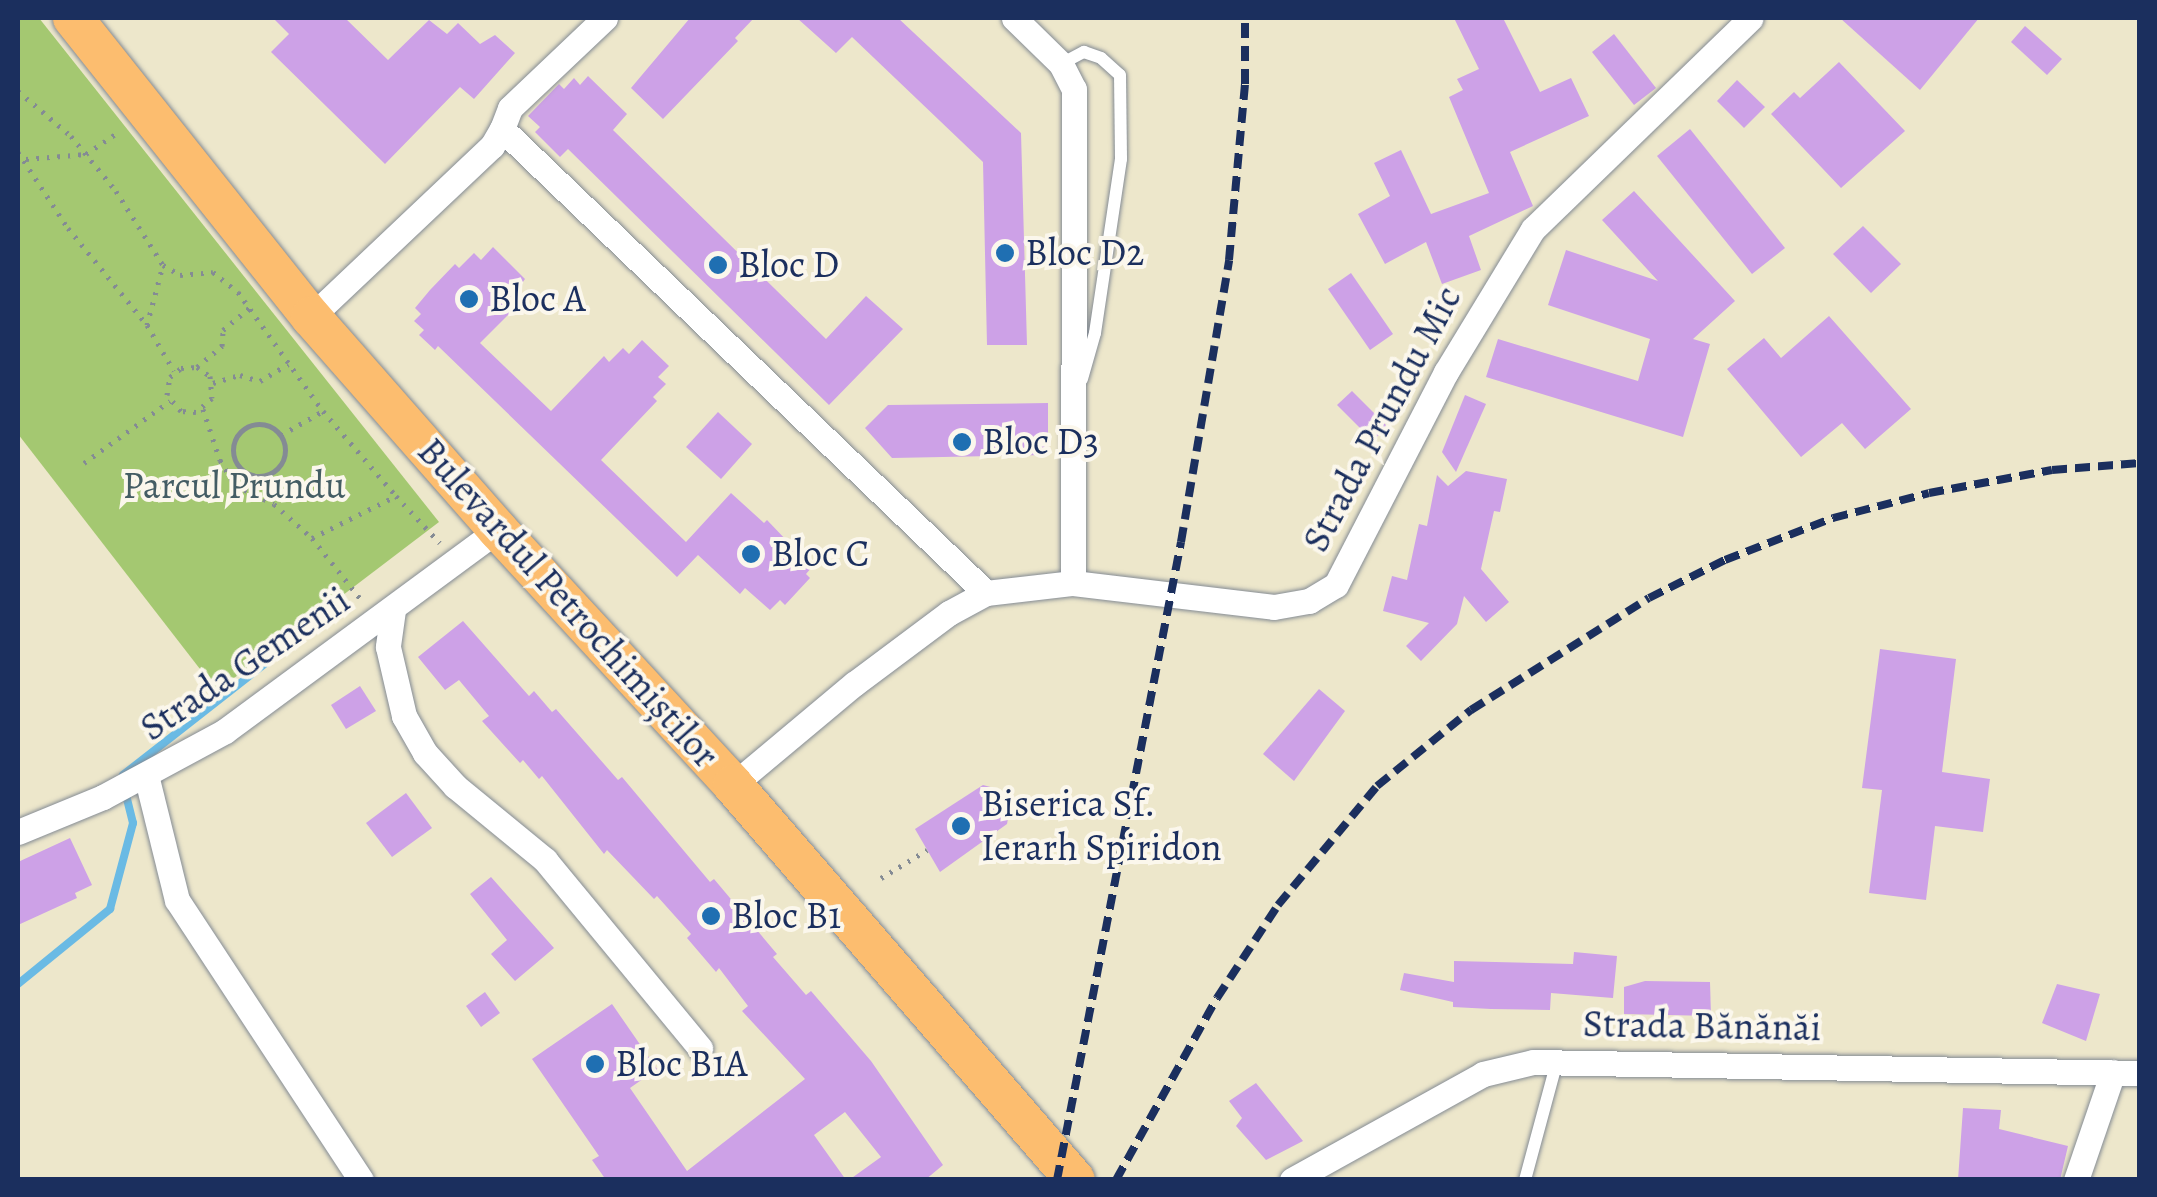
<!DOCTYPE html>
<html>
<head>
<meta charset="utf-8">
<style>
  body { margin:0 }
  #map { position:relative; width:2157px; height:1197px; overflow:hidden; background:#ede7cb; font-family:Alegreya,serif }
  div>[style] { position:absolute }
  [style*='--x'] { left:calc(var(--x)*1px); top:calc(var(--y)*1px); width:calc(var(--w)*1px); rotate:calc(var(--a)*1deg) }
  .green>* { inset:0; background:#a4c871 }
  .stream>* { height:8px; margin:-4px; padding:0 4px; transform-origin:4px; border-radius:4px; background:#6abae4 }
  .building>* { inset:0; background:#cda1e7 }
  .path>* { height:5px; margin-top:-2.5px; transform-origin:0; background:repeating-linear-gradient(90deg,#848b94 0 2.5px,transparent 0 10.5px) }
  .path>.ring { margin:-2.5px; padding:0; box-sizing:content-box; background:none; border:5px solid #848b94; border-radius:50% }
  .roads { filter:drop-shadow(0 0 2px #848b94) drop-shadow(0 0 2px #848b94) }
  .service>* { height:12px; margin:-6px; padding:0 6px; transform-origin:6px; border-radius:6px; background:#fff }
  .minor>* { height:25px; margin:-12.5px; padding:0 12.5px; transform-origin:12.5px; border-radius:12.5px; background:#fff }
  .primary>* { height:40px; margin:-20px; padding:0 20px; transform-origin:20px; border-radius:20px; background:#fcbd6f }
  .rail>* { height:8px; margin-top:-4px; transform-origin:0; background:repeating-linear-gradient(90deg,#1b2f5e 0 15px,transparent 0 23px) }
  .dots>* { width:28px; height:28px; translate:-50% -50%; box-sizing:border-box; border:5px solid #fbf7ec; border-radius:50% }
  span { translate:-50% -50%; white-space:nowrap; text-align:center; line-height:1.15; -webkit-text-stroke:8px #fbf7ec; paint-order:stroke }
  .poi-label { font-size:38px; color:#1b2f5e }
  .left { translate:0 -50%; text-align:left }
  .street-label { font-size:38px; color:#1b2f5e }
  .park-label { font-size:38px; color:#445d64 }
  .frame { position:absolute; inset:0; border:20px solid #1b2f5e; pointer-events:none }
</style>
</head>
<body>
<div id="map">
  <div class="green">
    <i style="clip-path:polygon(18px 18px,39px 18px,439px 522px,217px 691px,18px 434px)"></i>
  </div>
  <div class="stream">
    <i style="--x:123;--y:775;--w:194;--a:-38.1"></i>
    <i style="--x:18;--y:984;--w:119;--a:-39.2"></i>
    <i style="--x:110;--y:909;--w:89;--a:-75"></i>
    <i style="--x:133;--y:823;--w:32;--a:-104"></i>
  </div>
  <div class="building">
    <i style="clip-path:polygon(273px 18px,345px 18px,388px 60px,429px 20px,447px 34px,458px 23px,480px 44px,495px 35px,515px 53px,474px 99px,460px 87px,385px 164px,271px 52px,289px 34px)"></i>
    <i style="clip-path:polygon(690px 18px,754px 18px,735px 38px,738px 41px,663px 119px,631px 88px)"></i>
    <i style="clip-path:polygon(797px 18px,898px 18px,1021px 133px,1027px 345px,987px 345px,983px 162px,852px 37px,836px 53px)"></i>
    <i style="clip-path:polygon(1454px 18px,1503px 18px,1540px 92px,1571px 78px,1589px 116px,1510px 152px,1533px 206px,1469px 236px,1481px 270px,1442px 284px,1426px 242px,1385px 264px,1358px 214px,1390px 196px,1374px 163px,1401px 150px,1431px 214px,1489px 193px,1449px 97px,1463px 90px,1457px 79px,1479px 69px)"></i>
    <i style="clip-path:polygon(1840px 18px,1979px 18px,1920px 90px)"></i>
    <i style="clip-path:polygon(2025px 26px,2062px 59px,2047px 75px,2011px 42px)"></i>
    <i style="clip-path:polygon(1614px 34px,1656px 88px,1634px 105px,1592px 52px)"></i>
    <i style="clip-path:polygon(1839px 62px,1905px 131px,1841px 188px,1771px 114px,1794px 92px,1800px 98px)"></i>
    <i style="clip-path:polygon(588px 76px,627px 114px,613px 130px,826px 339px,866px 296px,903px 329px,829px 405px,568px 149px,560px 157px,535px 132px,540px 127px,528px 116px,559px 84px,564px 89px,574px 78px,580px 85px)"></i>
    <i style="clip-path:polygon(1737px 80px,1765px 107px,1744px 128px,1717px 101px)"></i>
    <i style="clip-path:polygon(1690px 129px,1785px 248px,1752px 274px,1657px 156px)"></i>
    <i style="clip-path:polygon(1634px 191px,1735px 301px,1693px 339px,1710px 344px,1683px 437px,1486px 377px,1498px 339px,1638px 381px,1650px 339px,1548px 305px,1566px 250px,1658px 281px,1602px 220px)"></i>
    <i style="clip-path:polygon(1863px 226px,1901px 264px,1871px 293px,1833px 254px)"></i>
    <i style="clip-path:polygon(493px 247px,525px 279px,506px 306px,511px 312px,480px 343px,551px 411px,604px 356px,609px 362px,623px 348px,629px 354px,642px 340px,669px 366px,658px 377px,666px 384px,653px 397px,657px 401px,601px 460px,686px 542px,731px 493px,764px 523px,767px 520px,812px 567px,806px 574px,810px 578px,785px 605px,780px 600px,770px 610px,745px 588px,740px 594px,698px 555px,677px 577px,438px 346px,435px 350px,419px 335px,424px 330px,414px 321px,421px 314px,415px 308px,430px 290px,455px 264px,459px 268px,474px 253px,481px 260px)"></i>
    <i style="clip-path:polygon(1351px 273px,1393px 334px,1370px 350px,1328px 289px)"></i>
    <i style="clip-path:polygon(1829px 316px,1911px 409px,1865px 449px,1842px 423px,1801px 457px,1727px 369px,1764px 338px,1781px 358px)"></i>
    <i style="clip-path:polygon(1352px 391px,1387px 426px,1373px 441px,1337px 405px)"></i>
    <i style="clip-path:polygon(1465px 395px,1486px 404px,1456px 472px,1442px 452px)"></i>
    <i style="clip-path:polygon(1048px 403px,1048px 455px,892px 458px,865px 428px,888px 405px)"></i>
    <i style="clip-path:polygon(718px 412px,752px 444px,721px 479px,686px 447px)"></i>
    <i style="clip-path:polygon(1466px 471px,1507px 479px,1500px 512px,1494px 511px,1481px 569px,1509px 602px,1486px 622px,1464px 596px,1457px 624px,1421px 661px,1406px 646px,1429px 623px,1383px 611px,1392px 576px,1407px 580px,1419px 524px,1427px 526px,1437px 475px,1448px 486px)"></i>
    <i style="clip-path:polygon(463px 621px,529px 696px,534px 691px,552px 712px,556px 709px,618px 780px,622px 777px,710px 882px,714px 879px,777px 954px,773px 957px,806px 995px,811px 991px,871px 1061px,943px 1165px,925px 1180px,849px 1180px,881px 1157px,845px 1112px,814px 1135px,846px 1180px,606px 1180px,592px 1160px,599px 1156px,532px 1059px,612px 1004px,657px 1069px,630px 1088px,687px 1171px,805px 1079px,742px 1011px,748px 1006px,719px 968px,716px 972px,687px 938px,691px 934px,657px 896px,654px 899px,607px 850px,604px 854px,542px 776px,539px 779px,523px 760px,520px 763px,482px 721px,489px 716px,459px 680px,445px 690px,418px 657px)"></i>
    <i style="clip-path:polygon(1880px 649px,1956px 659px,1942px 772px,1990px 779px,1983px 832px,1935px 826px,1926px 900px,1869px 893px,1882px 790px,1862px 788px)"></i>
    <i style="clip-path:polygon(360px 686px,376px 711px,346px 729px,331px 705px)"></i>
    <i style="clip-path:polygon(1319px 689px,1345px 711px,1294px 781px,1263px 754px)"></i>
    <i style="clip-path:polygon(983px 785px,998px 789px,1010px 807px,1007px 824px,940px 872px,915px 829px)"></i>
    <i style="clip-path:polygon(406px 793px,432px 828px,392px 857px,366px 823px)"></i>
    <i style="clip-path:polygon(70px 838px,92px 885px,75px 893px,77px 898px,18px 925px,18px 862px)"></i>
    <i style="clip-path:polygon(491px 877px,554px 948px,515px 981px,491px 954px,507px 940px,470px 894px)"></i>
    <i style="clip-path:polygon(1574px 952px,1617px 956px,1613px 998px,1551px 993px,1550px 1010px,1491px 1009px,1453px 1007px,1453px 1002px,1400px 990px,1404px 973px,1454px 982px,1454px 961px,1573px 964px)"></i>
    <i style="clip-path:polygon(1645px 981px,1710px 982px,1711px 1016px,1624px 1014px,1624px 987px)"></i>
    <i style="clip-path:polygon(2057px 984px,2100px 994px,2086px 1041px,2042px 1023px)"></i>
    <i style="clip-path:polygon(485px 992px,500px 1013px,481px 1027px,466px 1006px)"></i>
    <i style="clip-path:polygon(1256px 1083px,1303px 1141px,1266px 1160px,1236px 1126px,1242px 1118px,1229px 1101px)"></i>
    <i style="clip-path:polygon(1963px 1108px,2001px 1110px,1999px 1129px,2068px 1146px,2060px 1180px,1958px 1180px)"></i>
  </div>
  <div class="path">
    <i style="--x:18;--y:91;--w:70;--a:40.3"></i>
    <i style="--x:71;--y:136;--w:71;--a:50.7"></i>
    <i style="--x:116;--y:191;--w:88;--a:57.6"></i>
    <i style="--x:163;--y:265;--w:20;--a:30"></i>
    <i style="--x:180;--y:275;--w:33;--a:-5"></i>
    <i style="--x:213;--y:272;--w:32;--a:39"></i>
    <i style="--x:238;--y:292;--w:146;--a:54.5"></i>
    <i style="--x:18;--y:152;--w:91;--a:56.7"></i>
    <i style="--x:68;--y:228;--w:125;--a:50.8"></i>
    <i style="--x:147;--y:325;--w:53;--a:59.6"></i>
    <i style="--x:26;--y:159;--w:60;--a:-4.8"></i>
    <i style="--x:86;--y:154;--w:41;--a:-34.1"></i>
    <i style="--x:147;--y:325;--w:62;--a:-75.1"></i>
    <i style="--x:197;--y:367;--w:16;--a:35"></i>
    <i style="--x:210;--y:376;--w:22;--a:85"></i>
    <i style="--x:212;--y:398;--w:21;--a:139"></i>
    <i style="--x:196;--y:412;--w:15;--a:-176"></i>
    <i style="--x:181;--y:411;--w:21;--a:-131"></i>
    <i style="--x:167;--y:395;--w:18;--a:-81"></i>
    <i style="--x:170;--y:377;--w:14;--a:-39"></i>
    <i style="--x:181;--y:368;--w:16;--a:-4"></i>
    <i style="--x:197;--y:367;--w:33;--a:-40"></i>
    <i style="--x:222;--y:346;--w:16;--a:-86"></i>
    <i style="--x:223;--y:330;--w:35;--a:-40"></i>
    <i style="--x:213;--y:383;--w:28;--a:-17"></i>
    <i style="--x:240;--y:375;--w:21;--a:17"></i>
    <i style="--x:260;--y:381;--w:33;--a:-31"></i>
    <i style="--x:203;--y:409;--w:54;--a:71.6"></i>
    <i style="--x:220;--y:460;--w:29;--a:59"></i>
    <i style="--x:235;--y:485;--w:43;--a:26"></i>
    <i style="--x:274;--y:504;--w:51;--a:41.8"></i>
    <i style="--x:312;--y:538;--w:94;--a:-26.6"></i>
    <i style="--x:396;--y:496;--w:64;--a:46.9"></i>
    <i class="ring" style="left:233px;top:424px;width:47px;height:47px"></i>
    <i style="--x:281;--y:435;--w:48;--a:-29.7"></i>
    <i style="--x:323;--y:411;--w:112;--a:49.3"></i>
    <i style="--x:84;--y:463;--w:106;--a:-35.8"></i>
    <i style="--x:312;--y:538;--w:82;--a:51.4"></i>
    <i style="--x:881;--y:878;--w:54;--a:-31.3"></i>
  </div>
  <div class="roads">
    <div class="service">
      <i style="--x:1061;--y:64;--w:26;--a:-28"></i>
      <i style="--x:1084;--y:52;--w:18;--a:19"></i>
      <i style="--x:1101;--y:58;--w:25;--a:42"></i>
      <i style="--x:1120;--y:75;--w:84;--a:89.3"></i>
      <i style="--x:1121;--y:159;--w:176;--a:98.5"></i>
      <i style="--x:1095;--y:333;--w:48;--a:105.8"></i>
      <i style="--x:1525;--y:1180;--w:123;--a:-74.9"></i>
    </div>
    <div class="minor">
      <i style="--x:1014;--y:18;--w:66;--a:44.4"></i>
      <i style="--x:1061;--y:64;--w:28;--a:63"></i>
      <i style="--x:1074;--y:89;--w:494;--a:90.1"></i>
      <i style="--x:502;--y:129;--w:22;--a:-69"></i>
      <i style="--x:510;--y:108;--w:131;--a:-43.5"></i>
      <i style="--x:311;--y:317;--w:249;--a:-43.4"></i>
      <i style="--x:492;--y:146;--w:20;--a:-60"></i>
      <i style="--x:502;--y:129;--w:670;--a:43.79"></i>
      <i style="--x:393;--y:610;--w:37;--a:98"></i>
      <i style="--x:388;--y:647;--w:71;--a:76.9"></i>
      <i style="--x:404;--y:716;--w:43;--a:60.4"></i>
      <i style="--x:425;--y:753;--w:45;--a:47.7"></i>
      <i style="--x:455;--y:786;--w:117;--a:39.4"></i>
      <i style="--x:545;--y:860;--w:244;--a:50.5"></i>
      <i style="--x:146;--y:775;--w:129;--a:76.1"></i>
      <i style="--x:177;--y:900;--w:335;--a:56.7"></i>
      <i style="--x:733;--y:785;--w:158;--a:-39.9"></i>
      <i style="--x:854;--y:684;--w:119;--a:-36.8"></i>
      <i style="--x:949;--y:613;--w:42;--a:-28.4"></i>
      <i style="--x:986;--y:593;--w:88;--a:-6.6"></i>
      <i style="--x:1073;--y:583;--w:202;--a:6.8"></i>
      <i style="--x:1274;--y:607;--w:36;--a:-10"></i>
      <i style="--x:1309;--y:601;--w:31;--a:-31"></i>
      <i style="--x:1336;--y:585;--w:240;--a:-62.7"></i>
      <i style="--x:1446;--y:372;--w:167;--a:-58.7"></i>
      <i style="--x:1533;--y:229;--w:303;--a:-44.1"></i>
      <i style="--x:18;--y:832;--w:92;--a:-22.4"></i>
      <i style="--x:103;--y:797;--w:139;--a:-28.4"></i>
      <i style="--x:225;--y:731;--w:339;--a:-36.4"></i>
      <i style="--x:1292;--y:1180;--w:218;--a:-29"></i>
      <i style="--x:1483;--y:1074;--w:51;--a:-13.5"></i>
      <i style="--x:1533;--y:1062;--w:607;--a:1.04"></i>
      <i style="--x:2076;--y:1180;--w:114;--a:-71.1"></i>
    </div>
    <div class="primary">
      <i style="--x:73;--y:18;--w:382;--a:51.5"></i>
      <i style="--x:311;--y:317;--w:283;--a:48.7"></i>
      <i style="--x:498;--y:530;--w:347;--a:47.3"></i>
      <i style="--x:733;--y:785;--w:522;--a:49.11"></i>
    </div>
  </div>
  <div class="rail">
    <i style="--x:1057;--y:1180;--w:650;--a:-79"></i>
    <i style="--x:1181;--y:542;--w:286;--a:-80.3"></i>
    <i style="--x:1229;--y:260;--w:177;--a:-84.8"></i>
    <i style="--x:1245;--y:84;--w:66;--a:-90"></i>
    <i style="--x:1116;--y:1180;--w:208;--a:-61"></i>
    <i style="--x:1217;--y:998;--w:111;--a:-56.7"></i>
    <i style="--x:1278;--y:905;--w:155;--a:-50.2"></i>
    <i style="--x:1377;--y:786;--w:121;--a:-39"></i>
    <i style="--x:1471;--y:710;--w:210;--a:-32.2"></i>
    <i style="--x:1649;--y:598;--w:85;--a:-26.6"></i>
    <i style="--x:1725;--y:560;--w:116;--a:-21.3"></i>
    <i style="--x:1833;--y:518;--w:99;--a:-14.6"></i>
    <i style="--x:1929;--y:493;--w:125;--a:-10.6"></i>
    <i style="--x:2052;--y:470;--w:88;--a:-4.5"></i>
  </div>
  <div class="dots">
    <i style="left:1005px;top:253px;background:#1f6fb2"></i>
    <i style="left:718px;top:265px;background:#1f6fb2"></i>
    <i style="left:469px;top:299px;background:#1f6fb2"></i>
    <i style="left:962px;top:442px;background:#1f6fb2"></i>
    <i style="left:751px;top:554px;background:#1f6fb2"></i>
    <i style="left:961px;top:826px;background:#1f6fb2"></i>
    <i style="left:711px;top:916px;background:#1f6fb2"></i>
    <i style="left:595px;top:1064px;background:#1f6fb2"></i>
  </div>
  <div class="poi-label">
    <span class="left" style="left:1025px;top:253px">Bloc D2</span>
    <span class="left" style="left:738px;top:265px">Bloc D</span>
    <span class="left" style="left:489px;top:299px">Bloc A</span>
    <span class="left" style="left:982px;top:442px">Bloc D3</span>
    <span class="left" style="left:771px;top:554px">Bloc C</span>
    <span class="left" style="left:981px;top:826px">Biserica Sf.<br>Ierarh Spiridon</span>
    <span class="left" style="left:731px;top:916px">Bloc B1</span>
    <span class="left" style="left:615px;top:1064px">Bloc B1A</span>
  </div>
  <div class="street-label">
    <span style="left:1382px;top:419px;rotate:-62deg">Strada Prundu Mic</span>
    <span style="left:568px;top:603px;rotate:48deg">Bulevardul Petrochimiștilor</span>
    <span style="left:245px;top:664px;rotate:-34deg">Strada Gemenii</span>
    <span style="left:1702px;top:1026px;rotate:1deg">Strada Bănănăi</span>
  </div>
  <div class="park-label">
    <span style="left:234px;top:486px">Parcul Prundu</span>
  </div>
  <div class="frame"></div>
</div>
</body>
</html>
